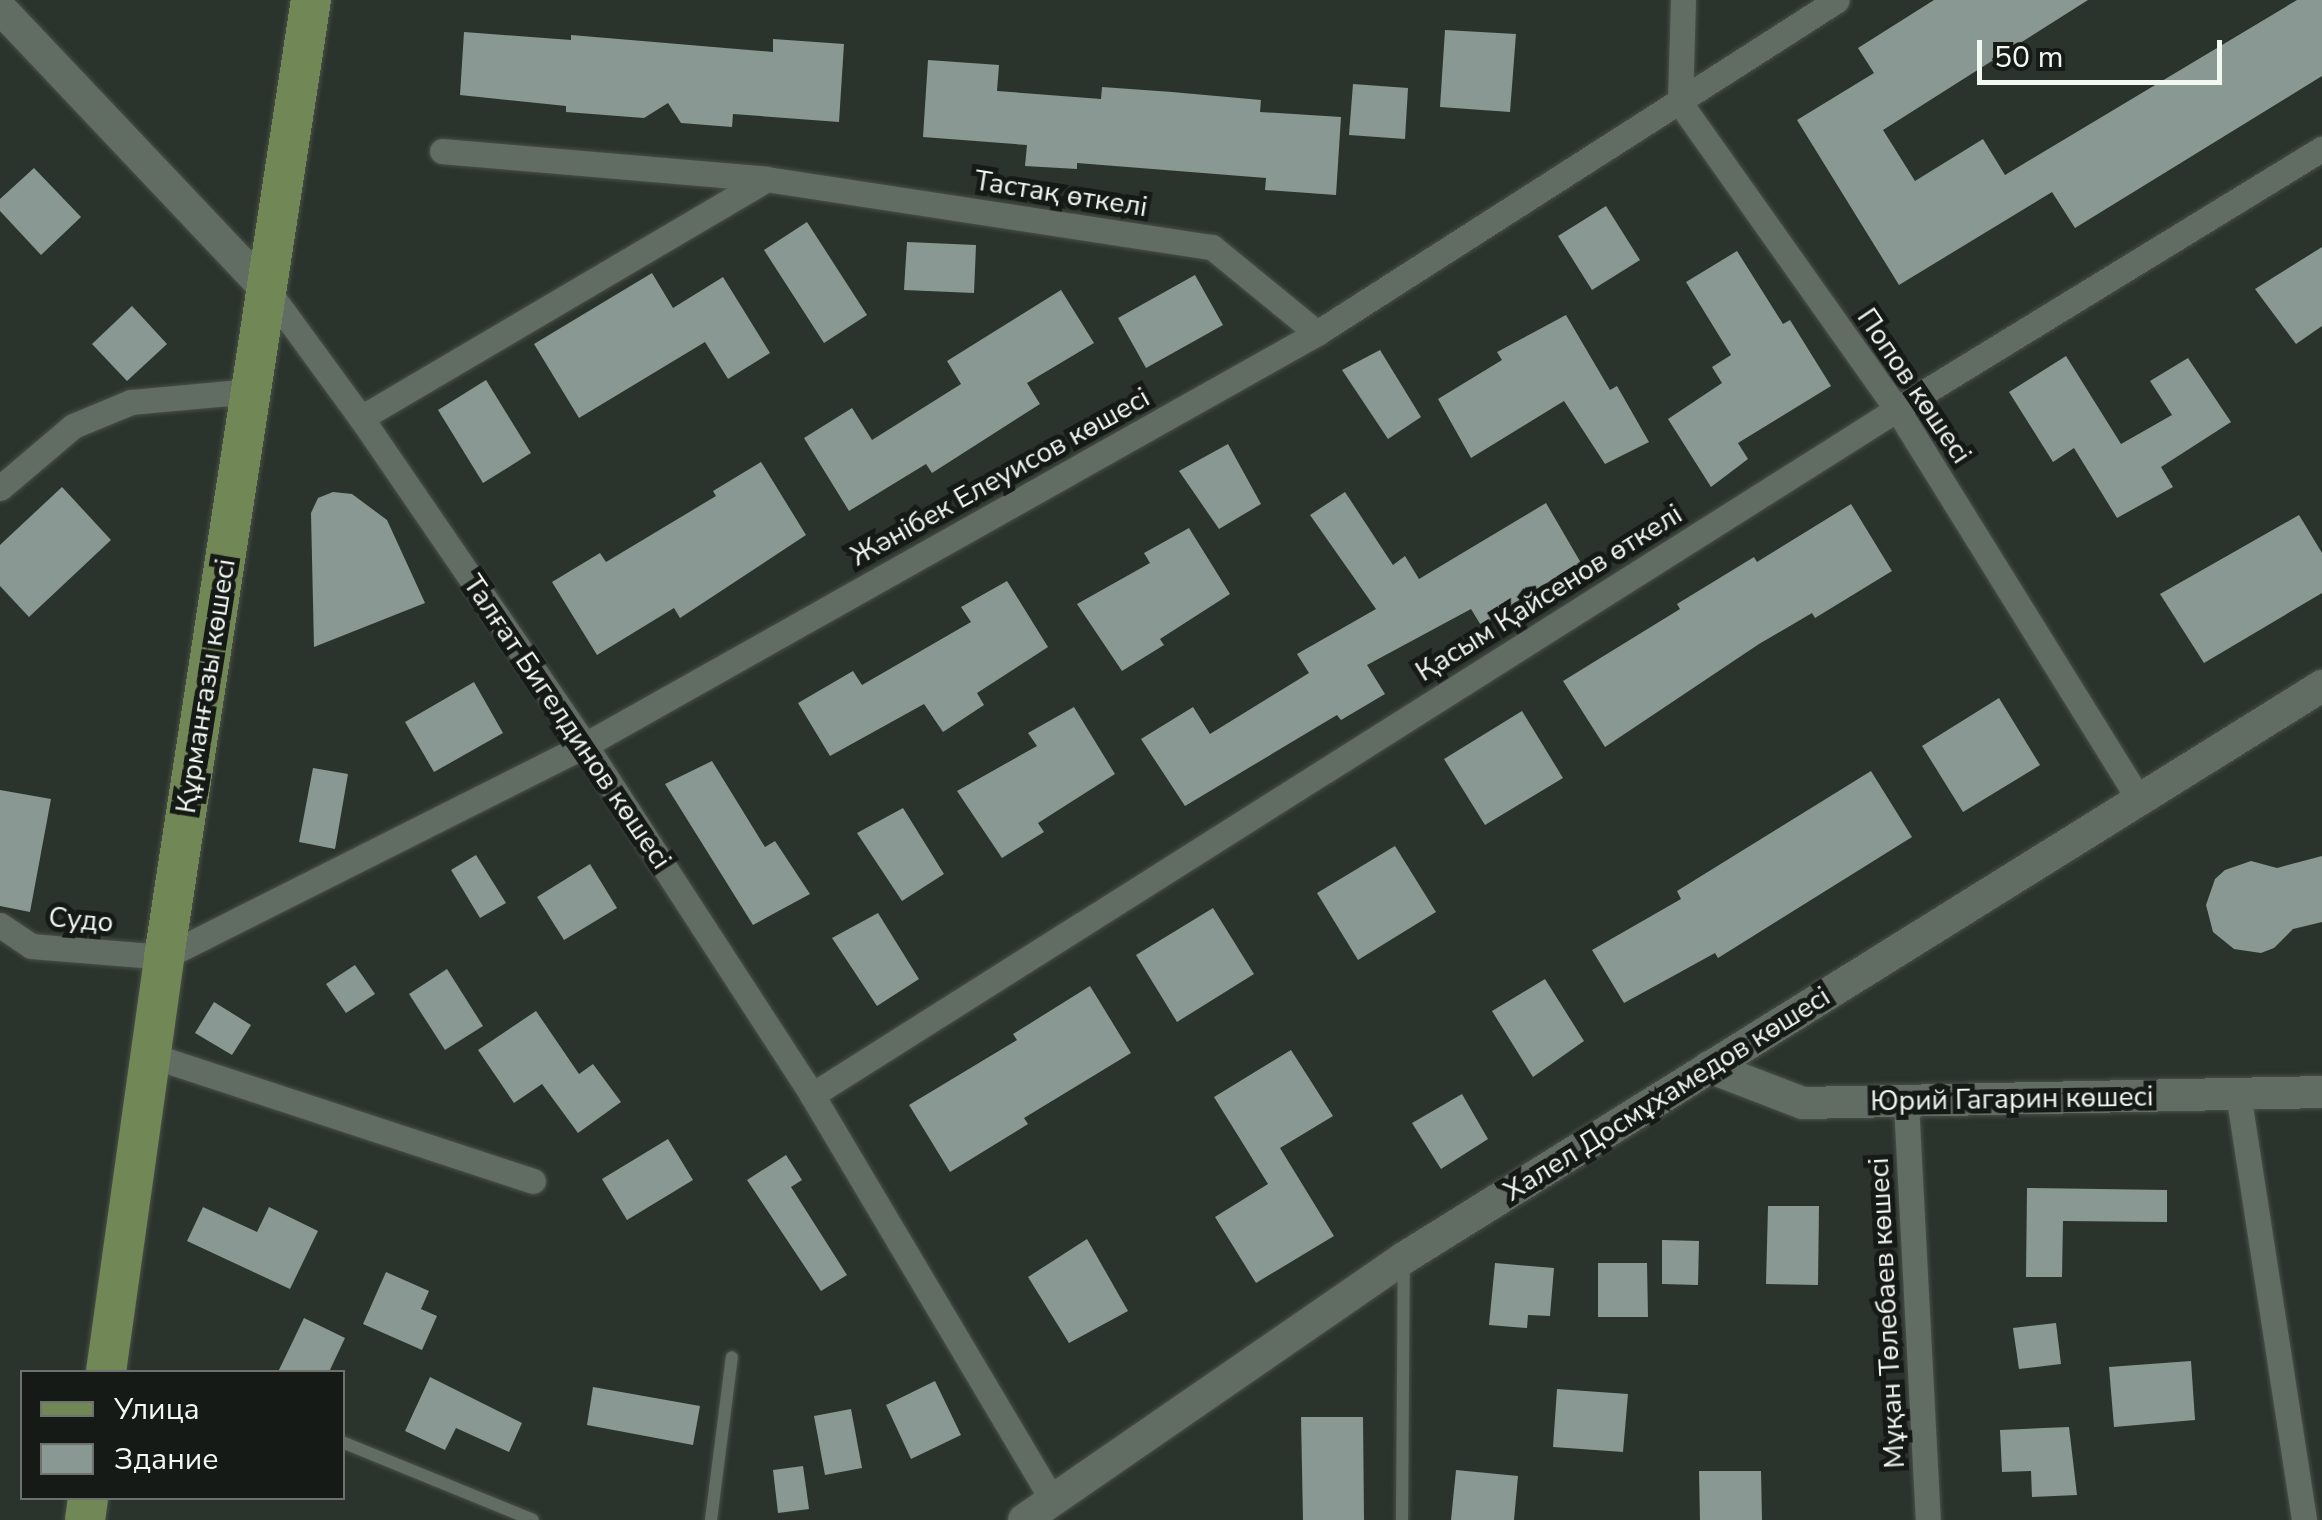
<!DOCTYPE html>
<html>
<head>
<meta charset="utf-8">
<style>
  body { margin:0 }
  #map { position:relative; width:2322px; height:1520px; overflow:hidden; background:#2b342c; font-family:"Nunito Sans",sans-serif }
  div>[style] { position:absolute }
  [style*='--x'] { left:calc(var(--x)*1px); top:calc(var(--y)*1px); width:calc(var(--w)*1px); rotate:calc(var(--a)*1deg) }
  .building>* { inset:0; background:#899892 }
  .roads { filter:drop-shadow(0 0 2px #485049) drop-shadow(0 0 2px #485049) }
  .service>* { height:12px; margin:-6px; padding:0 6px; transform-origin:6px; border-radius:6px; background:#616c63 }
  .minor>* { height:25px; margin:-12.5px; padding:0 12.5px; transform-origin:12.5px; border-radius:12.5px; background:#616c63 }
  .tertiary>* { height:32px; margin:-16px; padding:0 16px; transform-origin:16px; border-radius:16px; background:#616c63 }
  .primary>* { height:40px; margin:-20px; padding:0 20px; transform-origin:20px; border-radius:20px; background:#728756 }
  span { translate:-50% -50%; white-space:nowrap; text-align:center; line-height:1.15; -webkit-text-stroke:10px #161a17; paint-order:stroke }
  .street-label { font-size:28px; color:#f1f7f1 }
  .legend { position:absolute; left:20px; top:1370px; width:325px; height:130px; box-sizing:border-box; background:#161a17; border:2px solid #6e726e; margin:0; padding:12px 18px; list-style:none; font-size:30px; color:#f1f7f1 }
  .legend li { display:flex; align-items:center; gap:20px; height:50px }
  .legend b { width:50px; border:2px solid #6e726e }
  .scale { position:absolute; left:1977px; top:40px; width:245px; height:45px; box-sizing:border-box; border:5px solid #f1f7f1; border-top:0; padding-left:12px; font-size:30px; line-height:35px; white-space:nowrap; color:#f1f7f1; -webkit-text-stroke:8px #161a17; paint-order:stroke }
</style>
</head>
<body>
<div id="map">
  <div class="building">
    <i style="clip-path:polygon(1934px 0,2088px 0,1883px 130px,1915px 181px,1983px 139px,2005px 175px,2297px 0,2322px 0,2322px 76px,2075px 228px,2052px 192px,1899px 285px,1797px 120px,1874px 73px,1858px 48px)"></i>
    <i style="clip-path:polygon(1445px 30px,1516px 34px,1510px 112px,1440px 107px)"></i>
    <i style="clip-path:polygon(464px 32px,571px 40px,571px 35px,773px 52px,773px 39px,844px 44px,839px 122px,733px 114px,732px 127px,681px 123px,668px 103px,644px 118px,566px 112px,566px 106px,460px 95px)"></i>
    <i style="clip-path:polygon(928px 60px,999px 65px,997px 91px,1101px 99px,1102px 87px,1172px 92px,1261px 100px,1260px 112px,1341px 117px,1336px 195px,1265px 190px,1266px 178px,1077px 163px,1077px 169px,1025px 166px,1027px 145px,923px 137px)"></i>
    <i style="clip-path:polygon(1353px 84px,1408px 88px,1405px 139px,1349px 135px)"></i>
    <i style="clip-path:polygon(34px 168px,81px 217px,41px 255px,0 211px,0 199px)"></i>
    <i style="clip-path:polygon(1606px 206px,1640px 260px,1592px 290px,1558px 236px)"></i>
    <i style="clip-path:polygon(807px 222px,867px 315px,824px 343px,764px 250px)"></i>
    <i style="clip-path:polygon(907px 242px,976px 245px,974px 293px,904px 290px)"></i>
    <i style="clip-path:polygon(2322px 247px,2322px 326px,2296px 344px,2255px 289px)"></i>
    <i style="clip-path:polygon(1737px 251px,1783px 324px,1790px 320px,1831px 386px,1738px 443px,1748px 459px,1711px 487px,1668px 419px,1722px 383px,1712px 367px,1731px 355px,1686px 282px)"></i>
    <i style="clip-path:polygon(652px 273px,673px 308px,723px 277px,770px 353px,728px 379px,705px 342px,579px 418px,534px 344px)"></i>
    <i style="clip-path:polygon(1195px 275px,1223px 325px,1146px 368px,1118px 318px)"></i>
    <i style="clip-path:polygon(1061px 290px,1094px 343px,1027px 383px,1040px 404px,932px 473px,926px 464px,849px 511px,804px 438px,852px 408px,872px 440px,961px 384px,947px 361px)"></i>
    <i style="clip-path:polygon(132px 306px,167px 344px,127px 381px,92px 344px)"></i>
    <i style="clip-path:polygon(1566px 315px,1610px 390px,1617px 386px,1649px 442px,1605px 464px,1564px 401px,1471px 458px,1438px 399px,1502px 360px,1497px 352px)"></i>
    <i style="clip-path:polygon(1380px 350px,1421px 417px,1388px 439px,1342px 370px)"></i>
    <i style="clip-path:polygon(2066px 356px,2121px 444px,2172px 415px,2150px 381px,2188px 358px,2231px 422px,2161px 467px,2173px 487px,2117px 518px,2074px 448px,2053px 462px,2009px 392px)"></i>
    <i style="clip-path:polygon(486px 380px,531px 453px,483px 483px,438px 410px)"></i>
    <i style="clip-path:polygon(1228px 444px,1261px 504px,1219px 529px,1179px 471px)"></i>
    <i style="clip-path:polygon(761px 462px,806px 535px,680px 618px,674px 608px,597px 655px,552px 582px,600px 553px,606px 562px,716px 496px,713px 491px)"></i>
    <i style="clip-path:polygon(62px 487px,111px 540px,29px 617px,0 586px,0 545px)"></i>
    <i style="clip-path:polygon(333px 492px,352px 494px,387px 520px,425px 603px,314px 647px,311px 513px,318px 498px)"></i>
    <i style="clip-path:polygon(1345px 492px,1393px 565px,1405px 556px,1419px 579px,1546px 503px,1581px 563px,1526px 595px,1530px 601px,1482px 627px,1471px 609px,1367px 665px,1385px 694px,1341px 720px,1337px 715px,1185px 806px,1141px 739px,1193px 707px,1210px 734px,1309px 673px,1297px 654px,1376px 609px,1310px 515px)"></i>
    <i style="clip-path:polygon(1851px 504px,1892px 571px,1815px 618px,1812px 613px,1759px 644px,1605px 747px,1563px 681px,1680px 609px,1677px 604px,1754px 557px,1757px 562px)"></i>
    <i style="clip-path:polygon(2299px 515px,2322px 553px,2322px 593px,2204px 663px,2160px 594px)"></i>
    <i style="clip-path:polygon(1189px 528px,1230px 594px,1160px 639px,1164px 645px,1122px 671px,1077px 604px,1150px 563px,1144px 553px)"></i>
    <i style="clip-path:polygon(1007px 581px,1048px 647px,977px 693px,984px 705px,943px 732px,924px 704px,830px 756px,798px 703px,853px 671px,862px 685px,971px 622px,961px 607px)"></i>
    <i style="clip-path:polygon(474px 682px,503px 733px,434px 772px,405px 722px)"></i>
    <i style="clip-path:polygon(1999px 698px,2040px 765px,1963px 812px,1922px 746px)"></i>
    <i style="clip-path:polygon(1074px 707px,1115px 774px,1038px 823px,1044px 832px,1002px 858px,957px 791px,1037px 746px,1028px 733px)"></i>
    <i style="clip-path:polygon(1522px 711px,1563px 778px,1485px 825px,1444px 759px)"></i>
    <i style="clip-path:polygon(712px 761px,765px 847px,775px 841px,810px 894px,753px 925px,665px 784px)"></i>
    <i style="clip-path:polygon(313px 768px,348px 774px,335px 849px,299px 842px)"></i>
    <i style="clip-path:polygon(1871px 771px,1912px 837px,1718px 958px,1715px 953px,1624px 1003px,1592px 950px,1681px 899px,1677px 891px)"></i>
    <i style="clip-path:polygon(0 790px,51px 799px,30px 912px,0 906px)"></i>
    <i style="clip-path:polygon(903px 808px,944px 874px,902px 901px,857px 833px)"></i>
    <i style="clip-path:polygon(1395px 846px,1436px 912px,1358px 960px,1317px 893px)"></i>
    <i style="clip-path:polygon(476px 855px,506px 903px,480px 918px,451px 870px)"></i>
    <i style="clip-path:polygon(2322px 856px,2322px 922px,2293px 929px,2274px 948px,2261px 953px,2234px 949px,2213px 932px,2206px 905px,2215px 879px,2225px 870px,2251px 861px,2277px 868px)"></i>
    <i style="clip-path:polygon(590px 864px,617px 908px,564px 940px,537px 897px)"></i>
    <i style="clip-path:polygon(1213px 908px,1254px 974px,1177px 1022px,1136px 955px)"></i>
    <i style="clip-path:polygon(878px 913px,919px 979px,877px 1006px,832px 938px)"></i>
    <i style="clip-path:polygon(355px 965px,375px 994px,346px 1013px,326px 984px)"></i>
    <i style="clip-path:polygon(447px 969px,483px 1026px,445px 1050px,409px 994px)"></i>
    <i style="clip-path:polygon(1545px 979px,1584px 1041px,1533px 1077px,1492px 1011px)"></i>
    <i style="clip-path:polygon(1090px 986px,1131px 1053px,1024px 1118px,1028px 1124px,950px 1172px,909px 1105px,1017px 1040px,1013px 1034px)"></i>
    <i style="clip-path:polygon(214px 1002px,251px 1025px,232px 1055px,195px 1033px)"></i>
    <i style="clip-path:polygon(536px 1011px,579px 1074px,593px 1064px,621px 1102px,578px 1133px,542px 1084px,514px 1103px,478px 1050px)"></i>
    <i style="clip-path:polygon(1291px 1050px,1333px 1116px,1280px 1148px,1334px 1236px,1256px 1283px,1215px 1217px,1268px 1184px,1214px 1097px)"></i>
    <i style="clip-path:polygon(1462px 1094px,1488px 1139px,1441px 1169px,1412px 1123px)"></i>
    <i style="clip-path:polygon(668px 1139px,693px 1180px,627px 1220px,602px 1179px)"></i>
    <i style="clip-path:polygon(786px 1155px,802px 1180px,791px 1187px,847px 1275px,821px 1291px,747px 1180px)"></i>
    <i style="clip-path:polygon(2027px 1188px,2167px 1190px,2167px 1222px,2063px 1221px,2062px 1277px,2026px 1277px)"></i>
    <i style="clip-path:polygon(1768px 1206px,1819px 1206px,1818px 1285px,1766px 1284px)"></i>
    <i style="clip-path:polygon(203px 1207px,257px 1232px,269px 1207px,318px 1231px,290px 1289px,187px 1241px)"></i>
    <i style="clip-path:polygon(1087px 1239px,1128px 1311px,1069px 1343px,1028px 1277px)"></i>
    <i style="clip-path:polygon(1662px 1240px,1699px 1241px,1698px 1285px,1662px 1284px)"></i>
    <i style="clip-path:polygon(1495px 1263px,1554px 1268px,1550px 1316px,1528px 1315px,1527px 1328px,1489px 1325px)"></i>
    <i style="clip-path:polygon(1598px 1263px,1647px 1263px,1648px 1317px,1598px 1317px)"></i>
    <i style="clip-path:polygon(386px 1272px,429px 1291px,421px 1309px,437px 1316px,422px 1350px,363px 1324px)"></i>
    <i style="clip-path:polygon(304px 1318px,345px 1338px,329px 1372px,278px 1372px)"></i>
    <i style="clip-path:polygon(2056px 1323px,2061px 1364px,2019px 1369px,2013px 1328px)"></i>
    <i style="clip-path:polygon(2191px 1361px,2195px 1420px,2114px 1427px,2109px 1367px)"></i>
    <i style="clip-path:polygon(430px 1377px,522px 1423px,509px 1452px,456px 1428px,445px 1450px,405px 1431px)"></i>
    <i style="clip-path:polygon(935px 1381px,961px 1435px,911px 1459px,886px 1405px)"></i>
    <i style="clip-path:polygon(593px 1387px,700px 1406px,693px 1445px,587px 1425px)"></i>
    <i style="clip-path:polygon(1557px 1389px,1628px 1394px,1623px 1452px,1553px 1447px)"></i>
    <i style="clip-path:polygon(851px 1409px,862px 1468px,825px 1475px,814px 1416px)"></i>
    <i style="clip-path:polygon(1301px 1417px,1363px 1417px,1364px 1520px,1303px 1520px)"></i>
    <i style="clip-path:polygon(2069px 1427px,2077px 1495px,2032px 1497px,2031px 1471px,2002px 1472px,2000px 1430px)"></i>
    <i style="clip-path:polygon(803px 1466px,809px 1509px,778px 1513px,773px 1470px)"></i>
    <i style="clip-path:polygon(1456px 1470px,1518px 1476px,1514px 1520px,1451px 1520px)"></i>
    <i style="clip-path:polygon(1699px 1471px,1761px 1471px,1762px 1520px,1700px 1520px)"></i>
  </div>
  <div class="roads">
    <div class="service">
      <i style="--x:342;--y:1442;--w:206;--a:22.2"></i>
      <i style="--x:711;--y:1520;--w:164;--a:-82.7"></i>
      <i style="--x:1402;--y:1520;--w:259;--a:-89.6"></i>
    </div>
    <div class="minor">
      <i style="--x:1683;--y:0;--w:103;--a:91.7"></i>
      <i style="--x:1680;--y:103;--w:375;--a:54.7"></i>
      <i style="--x:1897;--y:409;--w:458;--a:58.2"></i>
      <i style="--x:442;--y:151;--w:325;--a:4.9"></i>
      <i style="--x:766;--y:179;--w:451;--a:8.7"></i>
      <i style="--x:1212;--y:247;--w:136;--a:39.3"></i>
      <i style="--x:268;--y:291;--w:157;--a:53.8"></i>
      <i style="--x:361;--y:418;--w:396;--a:55.6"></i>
      <i style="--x:585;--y:745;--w:417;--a:57"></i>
      <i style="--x:812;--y:1095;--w:469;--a:59.3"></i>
      <i style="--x:361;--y:418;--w:470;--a:-30.5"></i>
      <i style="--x:0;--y:488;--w:96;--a:-40.3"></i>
      <i style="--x:73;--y:426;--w:63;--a:-22.5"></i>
      <i style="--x:131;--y:402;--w:122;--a:-5.2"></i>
      <i style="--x:0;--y:925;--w:37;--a:34"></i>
      <i style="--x:31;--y:946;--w:133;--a:4.7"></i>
      <i style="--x:164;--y:957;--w:471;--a:-26.7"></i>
      <i style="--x:585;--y:745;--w:840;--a:-29.37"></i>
      <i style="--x:1317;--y:333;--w:617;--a:-32.63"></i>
      <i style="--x:153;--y:1056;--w:400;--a:18.2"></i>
      <i style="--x:2238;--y:1093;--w:432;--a:81.2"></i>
      <i style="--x:812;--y:1095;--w:1284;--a:-32.3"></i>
      <i style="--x:1897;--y:409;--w:498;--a:-31.5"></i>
      <i style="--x:1906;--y:1103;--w:418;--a:87"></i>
    </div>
    <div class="tertiary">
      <i style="--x:0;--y:8;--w:390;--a:46.6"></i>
      <i style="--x:1709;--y:1067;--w:101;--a:21"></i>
      <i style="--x:1803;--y:1103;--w:519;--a:-1.21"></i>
      <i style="--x:1024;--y:1520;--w:462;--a:-34.6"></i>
      <i style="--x:1404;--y:1258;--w:1082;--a:-31.93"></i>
    </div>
    <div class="primary">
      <i style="--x:106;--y:1372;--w:419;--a:-82"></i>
      <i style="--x:164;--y:957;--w:968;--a:-81.27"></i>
      <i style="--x:85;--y:1520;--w:22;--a:-82"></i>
    </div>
  </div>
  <div class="street-label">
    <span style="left:1061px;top:194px;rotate:9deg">Тастақ өткелі</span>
    <span style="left:1914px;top:386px;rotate:56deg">Попов көшесі</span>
    <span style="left:1000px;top:477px;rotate:-29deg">Жәнібек Елеуисов көшесі</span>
    <span style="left:1549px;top:593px;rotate:-32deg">Қасым Қайсенов өткелі</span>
    <span style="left:206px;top:686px;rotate:-81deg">Құрманғазы көшесі</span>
    <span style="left:567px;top:722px;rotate:56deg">Талғат Бигелдинов көшесі</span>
    <span style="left:81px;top:920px;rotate:5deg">Судо</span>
    <span style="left:1667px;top:1094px;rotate:-32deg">Халел Досмұхамедов көшесі</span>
    <span style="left:2012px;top:1099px;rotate:-1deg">Юрий Гагарин көшесі</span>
    <span style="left:1887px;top:1313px;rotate:-93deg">Мұқан Төлебаев көшесі</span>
  </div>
  <ul class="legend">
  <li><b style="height:12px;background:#728756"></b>Улица</li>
  <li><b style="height:28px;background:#899892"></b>Здание</li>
  </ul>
  <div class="scale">50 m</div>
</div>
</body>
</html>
